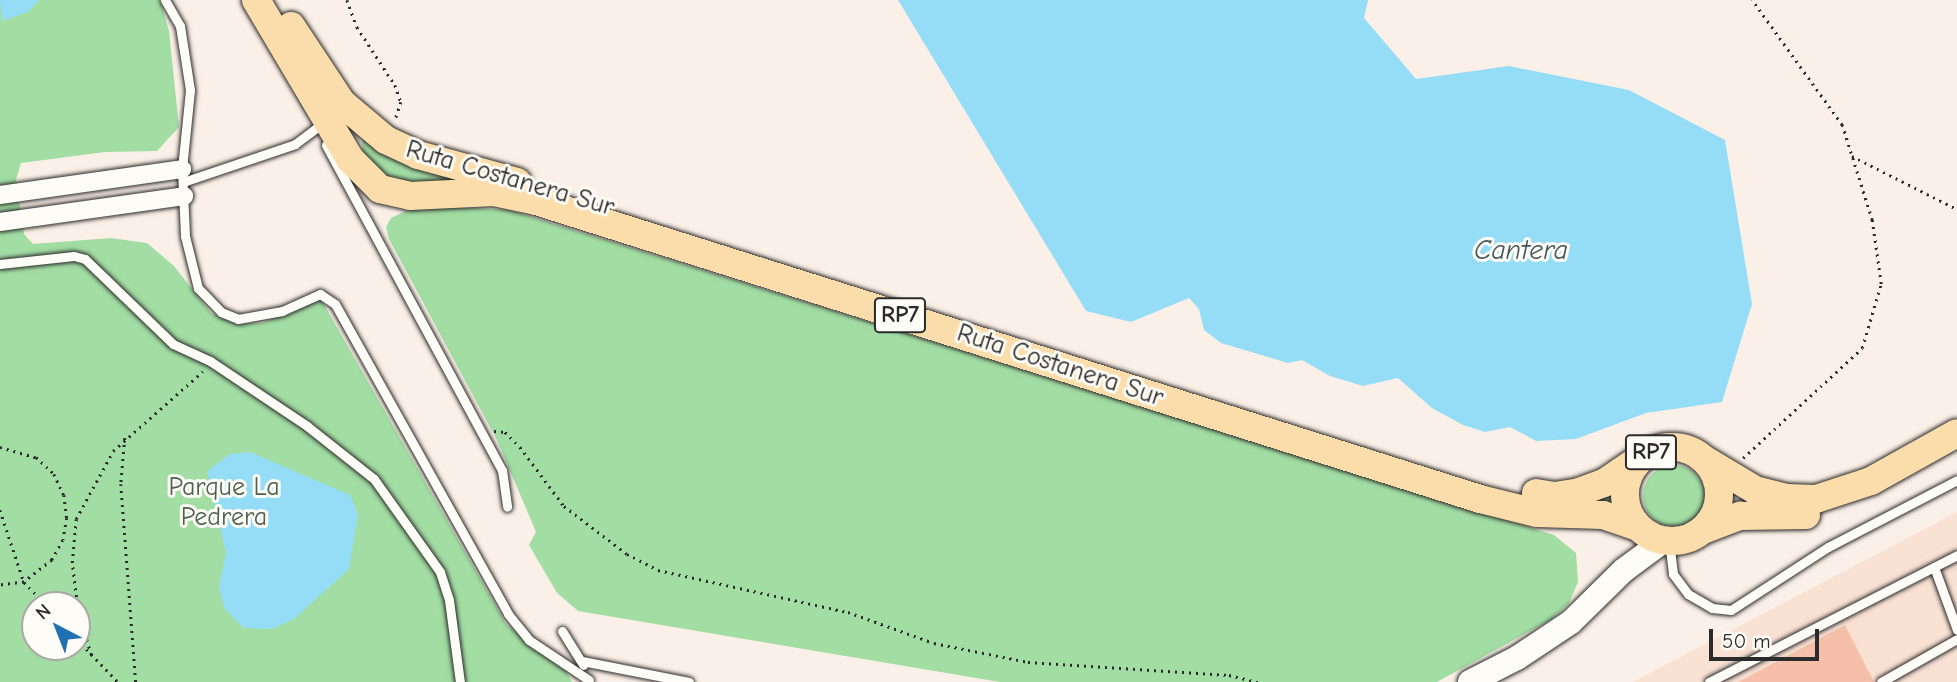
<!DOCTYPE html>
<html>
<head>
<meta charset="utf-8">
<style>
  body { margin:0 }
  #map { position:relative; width:1957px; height:682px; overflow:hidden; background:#fbf0e7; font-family:"Comic Neue",sans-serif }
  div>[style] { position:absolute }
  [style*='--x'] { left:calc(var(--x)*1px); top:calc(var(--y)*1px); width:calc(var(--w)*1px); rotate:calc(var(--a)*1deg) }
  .built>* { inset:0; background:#f9e1d4 }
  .green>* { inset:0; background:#a2dda3 }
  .round { border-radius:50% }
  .water>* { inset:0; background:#95dcf7 }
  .building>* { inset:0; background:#f5bfa9 }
  .path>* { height:2.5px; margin-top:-1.25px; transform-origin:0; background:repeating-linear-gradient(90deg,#2b2b2b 0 2px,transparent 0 7px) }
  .roads { filter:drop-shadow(0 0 2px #2b2b2b) drop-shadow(0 0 2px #2b2b2b) }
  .lane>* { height:9px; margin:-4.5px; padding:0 4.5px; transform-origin:4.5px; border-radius:4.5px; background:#fdfcf7 }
  .street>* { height:18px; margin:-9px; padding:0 9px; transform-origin:9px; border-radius:9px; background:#fdfcf7 }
  .secondary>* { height:24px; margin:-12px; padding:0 12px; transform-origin:12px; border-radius:12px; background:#fdfcf7 }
  .primary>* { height:28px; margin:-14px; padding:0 14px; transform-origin:14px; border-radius:14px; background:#faddab }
  .primary>.ring { margin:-14px; padding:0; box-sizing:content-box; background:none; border:28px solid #faddab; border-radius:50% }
  span { translate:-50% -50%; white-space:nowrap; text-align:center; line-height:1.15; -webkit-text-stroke:6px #fdfcf7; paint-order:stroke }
  .shield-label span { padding:2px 5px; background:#fdfcf7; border:2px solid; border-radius:5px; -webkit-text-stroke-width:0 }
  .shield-label { font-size:24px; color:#2b2b2b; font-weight:700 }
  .street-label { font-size:26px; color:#2b2b2b }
  .park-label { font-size:26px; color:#4f604f }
  .water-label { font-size:28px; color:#46575e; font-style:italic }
  .north { position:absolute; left:21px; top:591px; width:70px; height:70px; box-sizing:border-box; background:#fdfcf7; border:2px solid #a9a8a5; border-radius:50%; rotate:318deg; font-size:19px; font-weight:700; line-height:28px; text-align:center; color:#2b2b2b }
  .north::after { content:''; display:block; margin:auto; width:24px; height:32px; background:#1f6fb2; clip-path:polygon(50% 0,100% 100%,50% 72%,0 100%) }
  .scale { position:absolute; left:1709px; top:629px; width:110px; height:32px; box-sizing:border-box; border:4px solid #2b2b2b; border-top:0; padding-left:9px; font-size:21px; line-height:24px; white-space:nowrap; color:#2b2b2b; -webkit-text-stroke:5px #fdfcf7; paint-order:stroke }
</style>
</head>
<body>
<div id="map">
  <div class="built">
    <i style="clip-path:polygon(1957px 512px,1957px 682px,1633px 682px)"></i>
  </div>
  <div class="green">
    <i style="clip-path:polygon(evenodd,0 0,160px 0,169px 31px,179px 127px,157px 151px,105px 152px,21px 163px,16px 180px,24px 234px,33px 244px,111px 238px,147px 243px,174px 266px,211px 313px,237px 324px,262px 323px,312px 301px,322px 301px,506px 624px,566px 671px,572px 682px,0 682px,0 0,35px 605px,77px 605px,77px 647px,35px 647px,35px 605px)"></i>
    <i style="clip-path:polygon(369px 135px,390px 154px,466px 181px,550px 198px,1513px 501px,1575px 500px,1616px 484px,1614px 500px,1621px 518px,1595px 509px,1520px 507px,541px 199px,483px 188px,404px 191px,386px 187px,371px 170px,363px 152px,362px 141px)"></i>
    <i style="clip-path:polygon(441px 206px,509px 210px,1554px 535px,1576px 553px,1578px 582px,1569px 603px,1552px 619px,1437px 682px,1000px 682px,578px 611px,557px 593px,529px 545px,536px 532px,497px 440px,389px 239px,386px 227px,391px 218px,408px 210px)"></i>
    <i class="round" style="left:1643px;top:465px;width:62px;height:62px"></i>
  </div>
  <div class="water">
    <i style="clip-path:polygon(0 0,39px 0,28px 12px,2px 21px)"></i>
    <i style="clip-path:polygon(898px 0,1368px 0,1364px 18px,1416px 79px,1509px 66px,1629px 90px,1725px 140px,1752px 304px,1722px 402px,1646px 413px,1576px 439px,1536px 441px,1510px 427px,1485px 432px,1463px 425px,1432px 408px,1398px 378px,1363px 386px,1330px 376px,1302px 360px,1288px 363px,1221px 343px,1204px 330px,1199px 309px,1189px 298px,1131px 322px,1086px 311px)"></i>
    <i style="clip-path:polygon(250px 452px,350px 495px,358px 514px,349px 569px,294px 619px,272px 629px,244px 628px,224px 608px,219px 586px,226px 553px,207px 471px,230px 454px)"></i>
  </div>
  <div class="building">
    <i style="clip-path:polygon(1845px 625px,1874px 682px,1738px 682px)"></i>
  </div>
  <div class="path">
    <i style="--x:347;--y:0;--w:29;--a:70"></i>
    <i style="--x:357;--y:27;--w:69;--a:56.8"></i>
    <i style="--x:395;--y:85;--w:18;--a:71"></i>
    <i style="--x:401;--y:102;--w:20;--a:108"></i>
    <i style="--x:1852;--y:156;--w:118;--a:26.8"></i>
    <i style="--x:494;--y:431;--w:11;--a:5"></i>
    <i style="--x:505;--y:432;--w:21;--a:45"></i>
    <i style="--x:520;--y:447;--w:74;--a:53.3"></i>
    <i style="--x:564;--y:506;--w:79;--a:37.3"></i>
    <i style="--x:627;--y:554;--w:35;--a:27"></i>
    <i style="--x:658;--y:570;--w:195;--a:12.5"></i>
    <i style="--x:848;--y:612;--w:91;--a:19.8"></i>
    <i style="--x:934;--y:643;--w:96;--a:11.4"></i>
    <i style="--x:1028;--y:662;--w:201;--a:3.7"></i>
    <i style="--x:1229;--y:675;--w:30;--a:14"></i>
    <i style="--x:125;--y:438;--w:46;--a:95"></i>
    <i style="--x:121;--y:484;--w:199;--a:85.7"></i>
    <i style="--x:0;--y:447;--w:37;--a:16"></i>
    <i style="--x:36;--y:457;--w:25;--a:43"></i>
    <i style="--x:54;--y:474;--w:23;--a:65"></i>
    <i style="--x:64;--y:495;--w:23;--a:83"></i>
    <i style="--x:67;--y:518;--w:22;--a:100"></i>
    <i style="--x:63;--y:540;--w:23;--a:119"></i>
    <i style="--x:52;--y:560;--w:36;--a:142"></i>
    <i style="--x:24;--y:582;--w:24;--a:173"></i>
    <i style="--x:1743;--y:458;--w:162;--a:-42.7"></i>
    <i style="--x:1862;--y:348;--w:67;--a:-73.5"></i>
    <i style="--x:1881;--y:284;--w:65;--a:-98"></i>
    <i style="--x:1872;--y:220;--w:100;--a:-107.5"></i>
    <i style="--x:1842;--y:125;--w:154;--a:-125.8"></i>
    <i style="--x:0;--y:510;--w:76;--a:71.6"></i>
    <i style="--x:24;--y:582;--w:32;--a:46"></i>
    <i style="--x:77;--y:639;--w:59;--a:46.4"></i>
    <i style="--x:91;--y:655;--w:46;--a:-106.5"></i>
    <i style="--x:78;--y:611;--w:48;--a:-97.1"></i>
    <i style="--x:72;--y:563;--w:44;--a:-84.8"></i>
    <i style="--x:76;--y:519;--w:77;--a:-61.4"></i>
    <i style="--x:113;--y:451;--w:120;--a:-41.6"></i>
  </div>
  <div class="roads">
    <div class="lane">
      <i style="--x:165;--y:0;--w:30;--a:60"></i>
      <i style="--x:180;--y:26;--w:65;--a:81.1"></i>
      <i style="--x:190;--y:90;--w:79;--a:95.8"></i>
      <i style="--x:182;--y:169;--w:67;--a:87.4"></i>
      <i style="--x:185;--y:236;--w:54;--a:76"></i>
      <i style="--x:198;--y:288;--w:33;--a:46"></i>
      <i style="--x:221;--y:312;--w:18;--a:22"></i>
      <i style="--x:238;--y:319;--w:45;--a:-10.3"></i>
      <i style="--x:282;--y:311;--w:42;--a:-24.1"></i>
      <i style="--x:320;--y:294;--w:18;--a:34"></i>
      <i style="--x:335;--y:304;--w:355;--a:60.8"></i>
      <i style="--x:508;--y:614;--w:33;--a:51"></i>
      <i style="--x:529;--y:640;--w:72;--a:33.7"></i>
      <i style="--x:326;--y:145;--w:370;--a:61.6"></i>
      <i style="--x:502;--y:470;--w:37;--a:82"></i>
      <i style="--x:183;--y:182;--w:118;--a:-18.7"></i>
      <i style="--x:295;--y:144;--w:36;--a:-37"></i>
      <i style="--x:0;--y:264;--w:74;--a:-6.2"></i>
      <i style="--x:74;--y:256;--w:11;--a:15"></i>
      <i style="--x:85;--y:259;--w:122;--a:44"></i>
      <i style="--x:173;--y:344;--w:41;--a:24.7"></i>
      <i style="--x:210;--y:361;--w:117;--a:33.8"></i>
      <i style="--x:307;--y:426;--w:85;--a:38.3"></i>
      <i style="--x:374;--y:479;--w:114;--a:54.6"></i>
      <i style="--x:440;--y:572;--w:29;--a:72"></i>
      <i style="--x:449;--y:600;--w:83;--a:82.4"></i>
      <i style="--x:1669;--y:541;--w:33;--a:83"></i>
      <i style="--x:1673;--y:574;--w:25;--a:53"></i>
      <i style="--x:1688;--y:594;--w:28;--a:30"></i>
      <i style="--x:1712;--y:608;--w:19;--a:6"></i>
      <i style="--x:1731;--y:610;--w:116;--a:-33"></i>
      <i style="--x:1828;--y:547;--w:145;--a:-27.4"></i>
      <i style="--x:1934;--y:567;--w:67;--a:69.9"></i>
      <i style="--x:562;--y:631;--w:40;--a:58"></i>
      <i style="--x:582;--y:661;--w:109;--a:11.1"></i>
      <i style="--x:1709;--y:682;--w:279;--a:-27.1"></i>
      <i style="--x:1881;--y:682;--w:87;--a:-29.5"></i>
    </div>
    <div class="street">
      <i style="--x:0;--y:195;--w:184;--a:-8.1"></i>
      <i style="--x:0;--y:222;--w:186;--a:-8"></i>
    </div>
    <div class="secondary">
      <i style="--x:1470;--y:682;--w:53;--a:-27.1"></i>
      <i style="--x:1517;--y:658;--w:65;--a:-33.7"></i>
      <i style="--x:1571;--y:622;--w:74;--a:-44.5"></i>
      <i style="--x:1624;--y:570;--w:49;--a:-36.6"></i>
    </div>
    <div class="primary">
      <i style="--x:256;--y:0;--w:185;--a:59.4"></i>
      <i style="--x:350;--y:159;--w:42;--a:45"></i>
      <i style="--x:380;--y:189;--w:31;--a:13"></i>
      <i style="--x:410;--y:196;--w:84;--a:-2.7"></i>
      <i style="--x:494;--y:192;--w:40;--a:12"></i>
      <i style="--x:533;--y:200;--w:993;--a:17.52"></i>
      <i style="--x:1480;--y:499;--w:59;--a:13.8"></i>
      <i style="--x:1537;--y:513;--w:66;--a:1.7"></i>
      <i style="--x:1603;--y:515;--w:34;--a:19"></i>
      <i style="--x:291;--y:26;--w:92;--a:56.5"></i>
      <i style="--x:342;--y:103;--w:57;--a:40.1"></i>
      <i style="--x:386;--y:140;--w:35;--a:25"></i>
      <i style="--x:418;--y:155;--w:103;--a:15.3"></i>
      <i class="ring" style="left:1625px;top:447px;width:66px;height:66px"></i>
      <i style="--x:1705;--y:460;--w:58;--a:31"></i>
      <i style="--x:1755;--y:490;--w:33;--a:14"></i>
      <i style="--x:1787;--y:498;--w:29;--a:2"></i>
      <i style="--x:1816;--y:499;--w:58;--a:-18.1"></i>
      <i style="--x:1871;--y:481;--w:98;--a:-29.2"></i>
      <i style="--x:1536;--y:493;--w:19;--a:9"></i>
      <i style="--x:1555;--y:496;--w:24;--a:-9"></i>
      <i style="--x:1579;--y:492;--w:27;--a:-20"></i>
      <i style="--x:1604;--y:483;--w:50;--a:-34.3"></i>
      <i style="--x:1703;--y:530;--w:40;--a:-21"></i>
      <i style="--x:1740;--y:516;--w:66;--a:-0.9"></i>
    </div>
  </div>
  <div class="shield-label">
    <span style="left:900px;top:315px">RP7</span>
    <span style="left:1651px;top:452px">RP7</span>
  </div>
  <div class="street-label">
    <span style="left:510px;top:179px;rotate:16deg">Ruta Costanera Sur</span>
    <span style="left:1060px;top:366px;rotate:18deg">Ruta Costanera Sur</span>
  </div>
  <div class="park-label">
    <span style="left:224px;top:503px">Parque La<br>Pedrera</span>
  </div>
  <div class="water-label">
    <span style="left:1521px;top:250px">Cantera</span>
  </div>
  <div class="north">N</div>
  <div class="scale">50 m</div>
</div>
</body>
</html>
